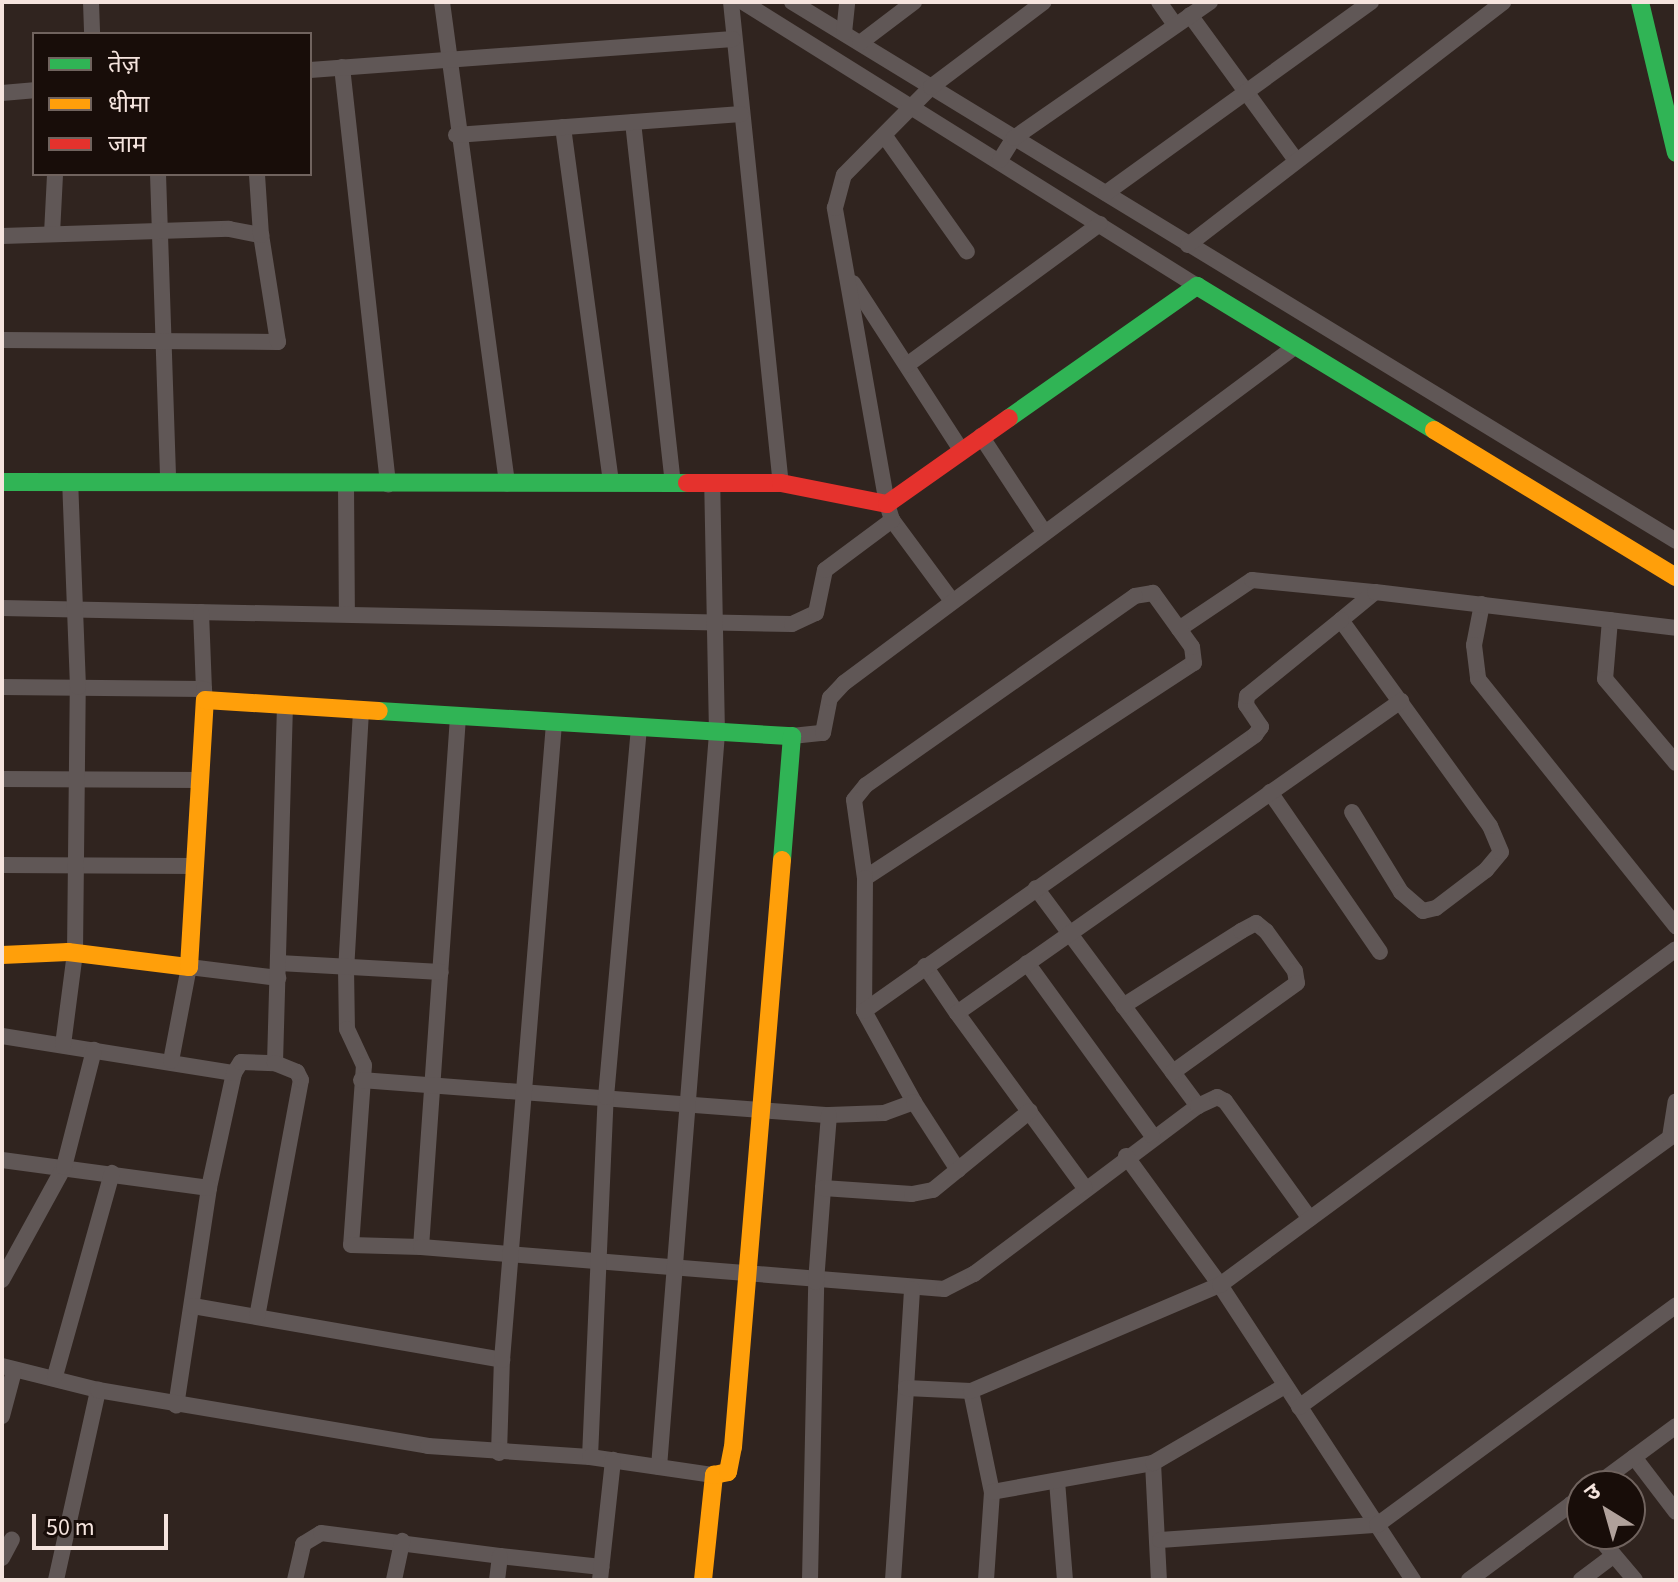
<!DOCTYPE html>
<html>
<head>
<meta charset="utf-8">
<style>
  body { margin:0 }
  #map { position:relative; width:1678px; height:1582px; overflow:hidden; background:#30241f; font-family:"Source Sans 3","Noto Sans Devanagari",sans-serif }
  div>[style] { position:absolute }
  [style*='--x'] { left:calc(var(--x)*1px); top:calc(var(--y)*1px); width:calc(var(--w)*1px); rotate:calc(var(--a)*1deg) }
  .street>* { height:16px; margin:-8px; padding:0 8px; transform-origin:8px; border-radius:8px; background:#605756 }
  .fast>* { height:18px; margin:-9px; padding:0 9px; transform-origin:9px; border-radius:9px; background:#30b455 }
  .slow>* { height:18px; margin:-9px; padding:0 9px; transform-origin:9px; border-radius:9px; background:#ff9f0a }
  .jam>* { height:18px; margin:-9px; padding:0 9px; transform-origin:9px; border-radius:9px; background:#e5322d }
  span { translate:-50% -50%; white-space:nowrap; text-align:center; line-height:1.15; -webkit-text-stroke:6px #180d09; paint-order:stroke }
  .frame { position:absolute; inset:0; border:4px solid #f5e4de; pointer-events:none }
  .legend { position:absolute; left:32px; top:32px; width:280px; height:144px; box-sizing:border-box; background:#180d09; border:2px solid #70635e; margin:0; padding:10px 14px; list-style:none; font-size:24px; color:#f5e4de }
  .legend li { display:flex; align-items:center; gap:16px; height:40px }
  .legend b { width:40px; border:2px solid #70635e }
  .north { position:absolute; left:1566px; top:1470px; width:80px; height:80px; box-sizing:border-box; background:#180d09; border:2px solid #70635e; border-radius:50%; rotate:323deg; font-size:22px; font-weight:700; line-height:32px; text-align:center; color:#f5e4de }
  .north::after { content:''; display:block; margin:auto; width:28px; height:36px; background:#b0a19b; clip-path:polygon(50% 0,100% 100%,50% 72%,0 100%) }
  .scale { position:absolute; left:32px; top:1514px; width:136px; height:36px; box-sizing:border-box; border:4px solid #f5e4de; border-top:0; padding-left:10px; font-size:24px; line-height:28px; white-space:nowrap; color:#f5e4de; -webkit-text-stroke:6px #180d09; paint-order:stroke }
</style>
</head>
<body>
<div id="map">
  <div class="street">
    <i style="--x:91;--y:2;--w:32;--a:88"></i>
    <i style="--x:442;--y:2;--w:486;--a:82.3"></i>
    <i style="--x:731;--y:2;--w:484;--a:84.1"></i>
    <i style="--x:743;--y:2;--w:536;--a:32.03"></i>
    <i style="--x:792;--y:2;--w:1035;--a:31.37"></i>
    <i style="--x:1159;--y:2;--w:28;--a:55"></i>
    <i style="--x:1190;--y:15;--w:178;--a:53.9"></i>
    <i style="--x:844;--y:33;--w:31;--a:-84"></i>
    <i style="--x:860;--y:43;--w:68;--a:-37.2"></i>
    <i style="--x:342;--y:67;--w:420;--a:83.7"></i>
    <i style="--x:310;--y:70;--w:424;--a:-4.2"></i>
    <i style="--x:2;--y:93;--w:32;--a:-5"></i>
    <i style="--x:633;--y:122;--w:363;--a:83.7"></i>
    <i style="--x:563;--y:127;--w:359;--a:82.3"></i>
    <i style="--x:456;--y:135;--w:286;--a:-4.2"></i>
    <i style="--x:884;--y:135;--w:143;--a:54.6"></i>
    <i style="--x:1000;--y:160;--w:26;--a:-58"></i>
    <i style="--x:1014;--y:138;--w:239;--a:-34.8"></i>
    <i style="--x:158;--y:174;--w:309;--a:88.1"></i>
    <i style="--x:1106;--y:193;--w:327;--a:-35.8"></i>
    <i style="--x:52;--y:234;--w:60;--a:-87.1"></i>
    <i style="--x:2;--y:236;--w:227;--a:-1.8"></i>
    <i style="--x:229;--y:229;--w:33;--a:11"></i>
    <i style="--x:1188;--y:245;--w:398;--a:-37.6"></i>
    <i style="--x:853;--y:283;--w:199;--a:57.1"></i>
    <i style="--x:2;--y:340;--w:276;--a:0.4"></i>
    <i style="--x:278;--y:342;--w:108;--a:-99"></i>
    <i style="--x:261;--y:235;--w:61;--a:-93.8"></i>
    <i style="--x:907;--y:365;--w:239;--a:-36.2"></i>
    <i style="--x:981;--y:436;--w:115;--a:56.7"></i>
    <i style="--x:346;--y:484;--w:130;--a:89.6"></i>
    <i style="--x:952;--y:601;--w:101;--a:-126.5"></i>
    <i style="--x:892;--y:520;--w:17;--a:-107"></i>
    <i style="--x:887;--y:504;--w:301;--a:-100"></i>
    <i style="--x:835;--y:208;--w:34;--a:-75"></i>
    <i style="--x:844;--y:175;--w:124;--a:-45.3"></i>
    <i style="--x:931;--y:87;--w:141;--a:-37"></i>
    <i style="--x:1482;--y:604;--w:42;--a:101"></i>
    <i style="--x:1474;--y:645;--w:34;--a:83"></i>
    <i style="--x:1478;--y:679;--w:317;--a:51.3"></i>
    <i style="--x:2;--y:608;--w:790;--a:1.16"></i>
    <i style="--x:792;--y:624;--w:26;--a:-25"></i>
    <i style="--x:816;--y:613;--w:44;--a:-78.2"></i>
    <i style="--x:825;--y:570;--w:84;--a:-36.7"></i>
    <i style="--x:201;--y:612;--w:77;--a:87.8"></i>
    <i style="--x:1610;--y:620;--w:59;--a:94.8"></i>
    <i style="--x:1605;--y:679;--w:110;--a:49.8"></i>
    <i style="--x:1179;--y:629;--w:88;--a:-33.9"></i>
    <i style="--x:1252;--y:580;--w:124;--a:5.6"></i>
    <i style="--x:2;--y:687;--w:202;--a:0.6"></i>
    <i style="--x:204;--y:689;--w:11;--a:85"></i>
    <i style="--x:361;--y:711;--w:257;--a:93.3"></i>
    <i style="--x:346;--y:968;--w:61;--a:89.1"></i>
    <i style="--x:347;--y:1029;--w:40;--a:65"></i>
    <i style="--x:364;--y:1065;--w:180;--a:94.1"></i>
    <i style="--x:351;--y:1245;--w:70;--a:1.6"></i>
    <i style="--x:458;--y:717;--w:531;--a:93.99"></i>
    <i style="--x:421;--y:1247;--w:525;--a:4.59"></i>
    <i style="--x:944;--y:1289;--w:34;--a:-27"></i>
    <i style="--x:974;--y:1274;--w:280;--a:-36.9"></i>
    <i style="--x:792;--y:736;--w:31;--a:-6"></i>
    <i style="--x:823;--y:733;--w:36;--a:-79"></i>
    <i style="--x:830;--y:698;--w:21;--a:-47"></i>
    <i style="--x:844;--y:683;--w:564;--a:-36.71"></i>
    <i style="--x:2;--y:779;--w:198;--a:0.3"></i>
    <i style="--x:1270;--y:792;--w:194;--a:55.5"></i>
    <i style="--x:1352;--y:812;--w:94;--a:58.5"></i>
    <i style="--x:1401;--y:892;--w:29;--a:41"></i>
    <i style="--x:1423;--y:911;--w:13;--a:-13"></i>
    <i style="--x:1436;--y:908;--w:63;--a:-37.2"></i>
    <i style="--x:1486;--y:870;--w:23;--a:-50"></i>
    <i style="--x:1501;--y:852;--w:28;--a:-113"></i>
    <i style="--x:1490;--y:826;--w:254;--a:-125.9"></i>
    <i style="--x:1341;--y:620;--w:44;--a:-39.5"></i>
    <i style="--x:1375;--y:592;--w:303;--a:6.8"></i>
    <i style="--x:2;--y:865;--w:193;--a:0.3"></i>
    <i style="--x:865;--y:878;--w:393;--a:-33.2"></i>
    <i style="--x:1194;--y:663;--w:16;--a:-97"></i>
    <i style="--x:1192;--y:647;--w:67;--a:-125.8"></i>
    <i style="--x:1153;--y:593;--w:18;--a:171"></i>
    <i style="--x:1135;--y:596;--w:329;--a:144.9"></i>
    <i style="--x:866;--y:785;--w:19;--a:129"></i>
    <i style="--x:854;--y:800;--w:79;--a:82"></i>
    <i style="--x:865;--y:878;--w:133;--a:90.4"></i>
    <i style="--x:864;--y:1011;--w:104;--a:61.2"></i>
    <i style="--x:1036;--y:888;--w:272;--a:53.4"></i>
    <i style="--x:1198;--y:1106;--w:21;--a:-25"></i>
    <i style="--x:1217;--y:1097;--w:9;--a:27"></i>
    <i style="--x:1225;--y:1101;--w:145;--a:54.2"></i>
    <i style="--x:279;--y:963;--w:162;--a:3.2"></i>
    <i style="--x:1027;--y:963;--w:213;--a:54"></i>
    <i style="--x:925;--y:966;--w:57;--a:55.8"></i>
    <i style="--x:1123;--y:1006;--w:140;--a:-32.4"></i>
    <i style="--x:1241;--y:931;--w:17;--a:-28"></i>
    <i style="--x:1256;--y:923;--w:13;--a:39"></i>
    <i style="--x:1266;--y:931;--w:49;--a:54.1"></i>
    <i style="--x:1295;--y:971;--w:12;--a:81"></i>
    <i style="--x:1297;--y:983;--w:153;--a:144.3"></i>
    <i style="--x:864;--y:1011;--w:479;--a:-35.2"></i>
    <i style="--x:1255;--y:735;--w:10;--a:-53"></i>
    <i style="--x:1261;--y:727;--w:27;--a:-124"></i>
    <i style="--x:1246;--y:705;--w:9;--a:-84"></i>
    <i style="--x:1247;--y:696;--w:121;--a:-39"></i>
    <i style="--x:2;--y:1036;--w:235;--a:9.1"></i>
    <i style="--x:234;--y:1073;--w:118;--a:102.3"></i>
    <i style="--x:209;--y:1188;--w:220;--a:98.6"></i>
    <i style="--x:63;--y:1045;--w:93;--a:-82.6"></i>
    <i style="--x:75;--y:953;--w:266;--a:-89.4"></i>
    <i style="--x:78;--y:687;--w:204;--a:-92.2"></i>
    <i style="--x:171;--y:1061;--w:96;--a:-79.2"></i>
    <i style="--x:189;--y:967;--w:90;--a:7"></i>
    <i style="--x:234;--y:1073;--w:13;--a:-58"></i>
    <i style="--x:241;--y:1062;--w:34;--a:2"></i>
    <i style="--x:275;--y:1063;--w:357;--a:-88.4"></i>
    <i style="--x:361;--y:1080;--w:469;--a:4.3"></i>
    <i style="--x:829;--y:1115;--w:55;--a:-2.1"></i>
    <i style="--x:884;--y:1113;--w:32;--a:-20"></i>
    <i style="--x:914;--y:1102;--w:81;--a:57.1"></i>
    <i style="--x:1126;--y:1156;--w:160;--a:53.9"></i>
    <i style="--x:1220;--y:1285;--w:353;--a:56.8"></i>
    <i style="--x:2;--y:1160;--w:209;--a:7.7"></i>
    <i style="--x:823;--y:1188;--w:73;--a:-85.3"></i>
    <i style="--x:1085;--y:1188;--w:217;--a:-126.2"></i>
    <i style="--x:957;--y:1013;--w:543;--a:-35.1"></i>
    <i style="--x:2;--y:1280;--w:129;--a:-61.2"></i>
    <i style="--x:64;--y:1167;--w:121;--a:-75.6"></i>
    <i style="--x:193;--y:1306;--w:314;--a:9.9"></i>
    <i style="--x:257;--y:1317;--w:241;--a:-79.5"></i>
    <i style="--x:301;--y:1080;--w:9;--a:-117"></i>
    <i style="--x:297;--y:1072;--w:24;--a:-158"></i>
    <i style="--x:2;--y:1366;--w:99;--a:14"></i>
    <i style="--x:55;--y:1376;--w:211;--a:-74.3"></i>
    <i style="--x:906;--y:1388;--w:99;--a:-86.5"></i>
    <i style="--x:971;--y:1391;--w:103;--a:78.3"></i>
    <i style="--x:992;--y:1492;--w:88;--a:93.9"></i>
    <i style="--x:1299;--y:1407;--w:459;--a:-36"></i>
    <i style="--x:1670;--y:1137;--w:36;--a:-81"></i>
    <i style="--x:2;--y:1416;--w:47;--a:-75.1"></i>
    <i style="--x:499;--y:1453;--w:93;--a:-88.2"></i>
    <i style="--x:502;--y:1360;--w:638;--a:-85.33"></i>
    <i style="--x:590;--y:1457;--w:360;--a:-87.5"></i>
    <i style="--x:606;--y:1097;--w:369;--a:-84.9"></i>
    <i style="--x:1634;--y:1457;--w:69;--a:52.6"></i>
    <i style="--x:1153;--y:1463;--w:117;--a:87.1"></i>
    <i style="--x:659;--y:1467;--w:735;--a:-85.48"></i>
    <i style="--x:717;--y:734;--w:251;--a:-91.1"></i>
    <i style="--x:1057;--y:1481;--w:99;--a:85.4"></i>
    <i style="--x:1595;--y:1486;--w:101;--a:-36.5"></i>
    <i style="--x:992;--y:1492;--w:164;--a:-10.2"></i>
    <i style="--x:1153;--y:1463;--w:153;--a:-30.3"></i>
    <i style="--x:1571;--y:1504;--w:17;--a:50"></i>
    <i style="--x:1596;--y:1534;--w:60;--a:49.7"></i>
    <i style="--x:1160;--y:1540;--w:218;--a:-4"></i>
    <i style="--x:1377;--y:1525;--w:371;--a:-36.3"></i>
    <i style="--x:500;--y:1556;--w:102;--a:6.2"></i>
    <i style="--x:2;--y:1558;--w:21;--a:-62"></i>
    <i style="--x:56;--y:1580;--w:195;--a:-77.5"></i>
    <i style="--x:98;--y:1390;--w:335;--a:9.6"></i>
    <i style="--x:428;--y:1446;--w:162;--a:3.9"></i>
    <i style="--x:590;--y:1457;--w:125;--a:8.3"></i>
    <i style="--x:295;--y:1580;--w:37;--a:-77"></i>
    <i style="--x:303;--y:1544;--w:21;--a:-31"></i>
    <i style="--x:321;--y:1533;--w:180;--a:7.3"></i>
    <i style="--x:500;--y:1556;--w:24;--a:97"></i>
    <i style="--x:394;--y:1580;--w:40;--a:-78"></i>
    <i style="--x:600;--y:1580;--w:121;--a:-83.8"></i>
    <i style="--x:810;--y:1580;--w:298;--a:-88.8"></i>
    <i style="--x:816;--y:1282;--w:94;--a:-85.7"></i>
    <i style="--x:823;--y:1188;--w:89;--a:3.9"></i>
    <i style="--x:912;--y:1194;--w:21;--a:-11"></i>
    <i style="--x:933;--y:1190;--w:125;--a:-39.2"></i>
    <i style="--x:893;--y:1580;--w:192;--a:-86.1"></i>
    <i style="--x:906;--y:1388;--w:65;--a:2.6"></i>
    <i style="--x:971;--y:1391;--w:271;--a:-23.1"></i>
    <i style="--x:1220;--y:1285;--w:566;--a:-36.38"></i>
    <i style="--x:1469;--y:1580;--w:141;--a:-36.6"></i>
    <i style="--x:1581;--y:1580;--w:41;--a:-37.1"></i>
  </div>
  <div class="fast">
    <i style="--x:1640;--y:2;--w:155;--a:76.6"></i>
    <i style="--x:1009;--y:418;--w:230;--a:-35.1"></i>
    <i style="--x:1197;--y:286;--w:277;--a:31.3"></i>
    <i style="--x:2;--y:482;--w:685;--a:0.08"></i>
    <i style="--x:379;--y:711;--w:414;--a:3.5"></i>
    <i style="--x:792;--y:736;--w:124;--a:94.6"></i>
  </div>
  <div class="slow">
    <i style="--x:1434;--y:430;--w:283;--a:31.3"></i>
    <i style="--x:2;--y:955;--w:66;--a:-2.6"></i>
    <i style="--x:68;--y:952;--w:122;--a:7.1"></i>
    <i style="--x:189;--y:967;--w:267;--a:-86.6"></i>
    <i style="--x:205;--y:700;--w:174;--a:3.6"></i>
    <i style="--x:703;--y:1580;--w:106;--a:-84"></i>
    <i style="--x:714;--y:1475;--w:14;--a:-12"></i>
    <i style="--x:728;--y:1472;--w:25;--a:-79"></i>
    <i style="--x:733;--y:1447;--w:589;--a:-85.23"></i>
  </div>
  <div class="jam">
    <i style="--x:687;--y:483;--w:94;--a:0"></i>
    <i style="--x:781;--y:483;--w:108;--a:11.2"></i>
    <i style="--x:887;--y:504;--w:149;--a:-35.2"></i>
  </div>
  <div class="frame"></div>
  <ul class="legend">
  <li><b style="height:10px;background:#30b455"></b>तेज़</li>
  <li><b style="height:10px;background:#ff9f0a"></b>धीमा</li>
  <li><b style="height:10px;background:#e5322d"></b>जाम</li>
  </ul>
  <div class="north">उ</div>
  <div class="scale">50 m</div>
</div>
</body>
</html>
